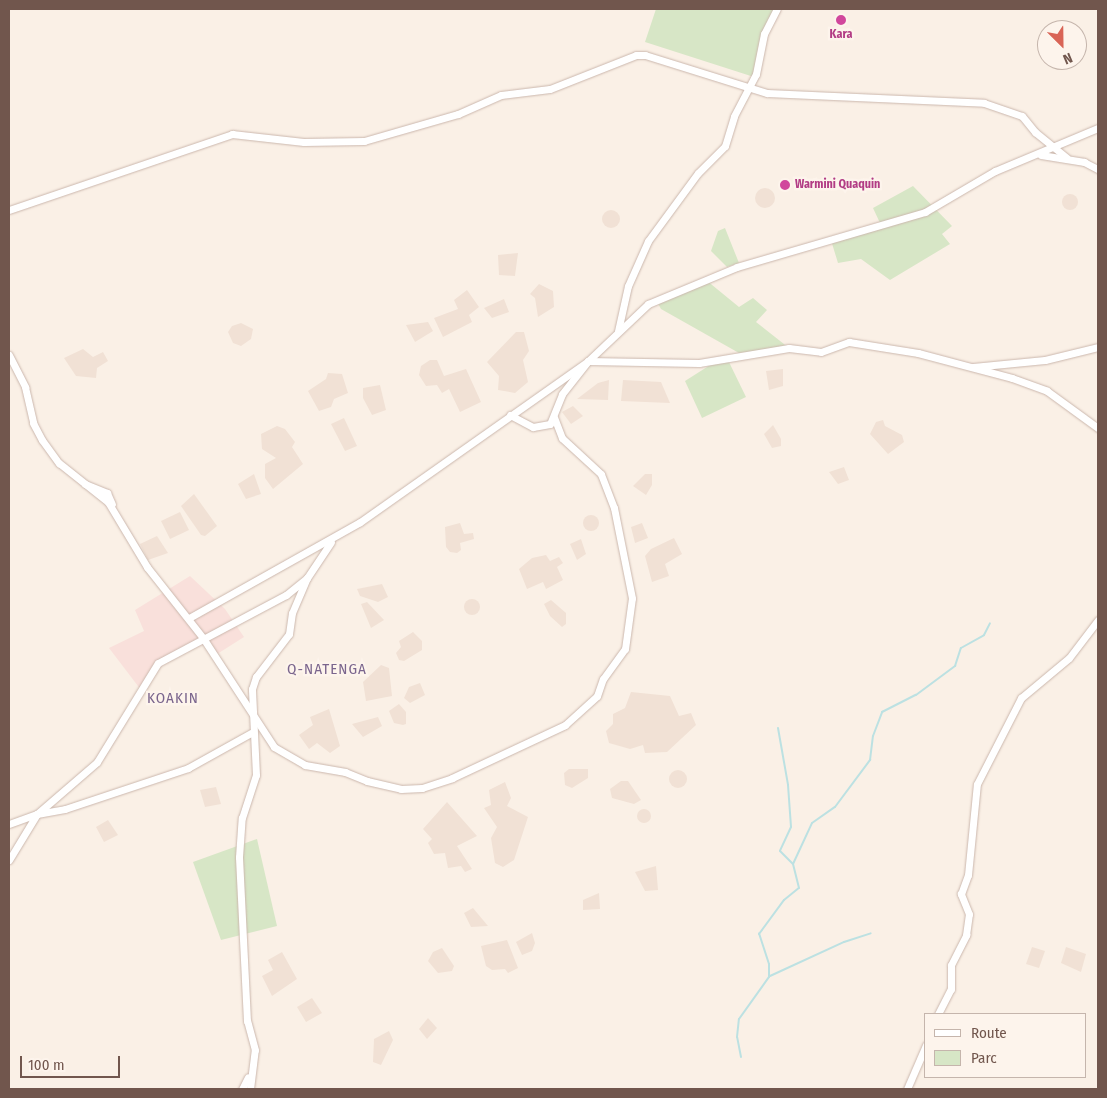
<!DOCTYPE html>
<html>
<head>
<meta charset="utf-8">
<style>
  body { margin:0 }
  #map { position:relative; width:1107px; height:1098px; overflow:hidden; background:#faf0e6; font-family:"Fira Sans Condensed",sans-serif }
  div>[style] { position:absolute }
  [style*='--x'] { left:calc(var(--x)*1px); top:calc(var(--y)*1px); width:calc(var(--w)*1px); rotate:calc(var(--a)*1deg) }
  .residential>* { inset:0; background:#f1e1d5 }
  .round { border-radius:50% }
  .commercial>* { inset:0; background:#f9e0db }
  .green>* { inset:0; background:#d7e6c6 }
  .stream>* { height:2px; margin:-1px; padding:0 1px; transform-origin:1px; border-radius:1px; background:#bce1e2 }
  .roads { filter:drop-shadow(0 0 1px #cbb7ad) drop-shadow(0 0 1px #cbb7ad) }
  .minor>* { height:7px; margin:-3.5px; padding:0 3.5px; transform-origin:3.5px; border-radius:3.5px; background:#fff }
  .dots>* { width:14px; height:14px; translate:-50% -50%; box-sizing:border-box; border:2px solid #fdf4ec; border-radius:50% }
  span { translate:-50% -50%; white-space:nowrap; text-align:center; line-height:1.15; -webkit-text-stroke:4.5px #fdf4ec; paint-order:stroke }
  .hotel-label { font-size:12px; color:#b23c85; font-weight:700 }
  .left { translate:0 -50%; text-align:left }
  .quarter-label { font-size:15px; color:#7a658d; letter-spacing:1px }
  .frame { position:absolute; inset:0; border:10px solid #71564d; pointer-events:none }
  .legend { position:absolute; left:924px; top:1013px; width:162px; height:65px; box-sizing:border-box; background:#fdf4ec; border:1px solid #c5b5ac; margin:0; padding:6px 9px; list-style:none; font-size:15px; color:#71564d }
  .legend li { display:flex; align-items:center; gap:10px; height:25px }
  .legend b { width:25px; border:1px solid #c5b5ac }
  .north { position:absolute; left:1037px; top:20px; width:50px; height:50px; box-sizing:border-box; background:#fdf4ec; border:1px solid #c5b5ac; border-radius:50%; rotate:157deg; font-size:14px; font-weight:700; line-height:20px; text-align:center; color:#71564d }
  .north::after { content:''; display:block; margin:auto; width:18px; height:22px; background:#d96456; clip-path:polygon(50% 0,100% 100%,50% 72%,0 100%) }
  .scale { position:absolute; left:20px; top:1056px; width:100px; height:22px; box-sizing:border-box; border:2px solid #71564d; border-top:0; padding-left:6px; font-size:15px; line-height:18px; white-space:nowrap; color:#71564d; -webkit-text-stroke:4px #fdf4ec; paint-order:stroke }
</style>
</head>
<body>
<div id="map">
  <div class="residential">
    <i class="round" style="left:755px;top:188px;width:20px;height:20px"></i>
    <i class="round" style="left:1062px;top:194px;width:16px;height:16px"></i>
    <i class="round" style="left:602px;top:210px;width:18px;height:18px"></i>
    <i style="clip-path:polygon(518px 253px,515px 276px,499px 275px,498px 255px)"></i>
    <i style="clip-path:polygon(539px 284px,553px 291px,554px 307px,538px 317px,535px 298px,530px 294px)"></i>
    <i style="clip-path:polygon(467px 290px,479px 307px,469px 315px,472px 322px,443px 337px,434px 318px,458px 309px,454px 300px)"></i>
    <i style="clip-path:polygon(504px 299px,509px 312px,492px 318px,484px 308px)"></i>
    <i style="clip-path:polygon(428px 322px,433px 331px,415px 342px,406px 325px)"></i>
    <i style="clip-path:polygon(241px 323px,253px 329px,251px 339px,241px 346px,233px 343px,228px 332px,232px 326px)"></i>
    <i style="clip-path:polygon(516px 332px,524px 332px,529px 351px,523px 360px,528px 382px,515px 393px,498px 390px,499px 376px,487px 362px)"></i>
    <i style="clip-path:polygon(83px 349px,93px 357px,103px 352px,108px 361px,97px 368px,96px 378px,76px 376px,64px 358px)"></i>
    <i style="clip-path:polygon(430px 360px,437px 360px,444px 376px,466px 369px,481px 402px,460px 412px,449px 389px,442px 393px,437px 385px,426px 386px,419px 375px,421px 366px)"></i>
    <i style="clip-path:polygon(783px 369px,783px 386px,769px 390px,766px 371px)"></i>
    <i style="clip-path:polygon(328px 373px,342px 374px,348px 393px,334px 399px,331px 407px,319px 411px,308px 391px,326px 379px)"></i>
    <i style="clip-path:polygon(609px 380px,608px 400px,577px 399px,598px 383px)"></i>
    <i style="clip-path:polygon(623px 380px,661px 382px,670px 403px,621px 401px)"></i>
    <i style="clip-path:polygon(380px 385px,386px 410px,372px 415px,363px 398px,363px 388px)"></i>
    <i style="clip-path:polygon(573px 406px,583px 416px,571px 424px,562px 412px)"></i>
    <i style="clip-path:polygon(344px 418px,357px 446px,345px 451px,331px 424px)"></i>
    <i style="clip-path:polygon(883px 420px,885px 426px,902px 435px,904px 442px,888px 454px,870px 434px,876px 422px)"></i>
    <i style="clip-path:polygon(773px 425px,781px 439px,781px 446px,772px 448px,764px 434px)"></i>
    <i style="clip-path:polygon(277px 426px,285px 429px,295px 442px,292px 447px,303px 464px,273px 489px,265px 478px,265px 464px,276px 458px,262px 449px,261px 434px)"></i>
    <i style="clip-path:polygon(844px 467px,849px 480px,838px 484px,829px 472px)"></i>
    <i style="clip-path:polygon(254px 474px,261px 494px,246px 499px,238px 484px)"></i>
    <i style="clip-path:polygon(645px 474px,652px 474px,652px 485px,646px 495px,633px 486px)"></i>
    <i style="clip-path:polygon(194px 494px,217px 526px,205px 536px,201px 535px,181px 506px)"></i>
    <i style="clip-path:polygon(180px 512px,189px 530px,170px 539px,161px 521px)"></i>
    <i class="round" style="left:583px;top:515px;width:16px;height:16px"></i>
    <i style="clip-path:polygon(460px 523px,464px 534px,473px 533px,474px 539px,460px 543px,461px 550px,457px 553px,450px 552px,446px 547px,445px 527px)"></i>
    <i style="clip-path:polygon(642px 523px,648px 538px,635px 543px,631px 527px)"></i>
    <i style="clip-path:polygon(157px 536px,168px 553px,148px 560px,140px 544px)"></i>
    <i style="clip-path:polygon(674px 538px,682px 554px,665px 564px,669px 576px,652px 582px,645px 556px,651px 549px)"></i>
    <i style="clip-path:polygon(581px 539px,586px 554px,577px 560px,570px 544px)"></i>
    <i style="clip-path:polygon(546px 555px,550px 561px,559px 557px,563px 563px,557px 567px,563px 580px,546px 589px,543px 582px,527px 589px,519px 569px,532px 558px)"></i>
    <i style="clip-path:polygon(382px 584px,388px 597px,378px 602px,360px 596px,357px 589px)"></i>
    <i class="round" style="left:464px;top:599px;width:16px;height:16px"></i>
    <i style="clip-path:polygon(551px 600px,566px 613px,566px 624px,562px 627px,550px 616px,544px 604px)"></i>
    <i style="clip-path:polygon(367px 602px,384px 620px,371px 628px,361px 604px)"></i>
    <i style="clip-path:polygon(413px 632px,422px 641px,422px 650px,404px 661px,399px 660px,396px 653px,401px 647px,399px 641px)"></i>
    <i style="clip-path:polygon(381px 665px,389px 668px,392px 696px,366px 701px,363px 682px)"></i>
    <i style="clip-path:polygon(420px 683px,425px 695px,410px 703px,404px 698px,409px 687px)"></i>
    <i style="clip-path:polygon(631px 692px,670px 696px,679px 716px,691px 713px,696px 725px,667px 752px,645px 753px,643px 745px,630px 749px,609px 743px,606px 731px,613px 724px,613px 714px,625px 708px)"></i>
    <i style="clip-path:polygon(399px 704px,406px 712px,406px 724px,403px 725px,394px 723px,389px 711px)"></i>
    <i style="clip-path:polygon(329px 709px,340px 746px,330px 753px,317px 743px,309px 749px,299px 735px,313px 725px,310px 717px)"></i>
    <i style="clip-path:polygon(378px 717px,382px 726px,363px 737px,352px 724px)"></i>
    <i style="clip-path:polygon(569px 769px,588px 769px,588px 778px,572px 788px,565px 785px,564px 773px)"></i>
    <i class="round" style="left:669px;top:770px;width:18px;height:18px"></i>
    <i style="clip-path:polygon(621px 781px,628px 781px,641px 800px,634px 804px,612px 798px,610px 789px)"></i>
    <i style="clip-path:polygon(505px 782px,511px 798px,507px 806px,528px 817px,514px 860px,503px 867px,495px 863px,491px 838px,497px 827px,484px 808px,491px 805px,489px 790px)"></i>
    <i style="clip-path:polygon(216px 787px,221px 804px,205px 807px,200px 790px)"></i>
    <i style="clip-path:polygon(447px 802px,477px 836px,457px 846px,472px 869px,465px 872px,461px 866px,448px 868px,445px 853px,434px 854px,428px 843px,432px 839px,423px 829px)"></i>
    <i class="round" style="left:637px;top:809px;width:14px;height:14px"></i>
    <i style="clip-path:polygon(108px 820px,118px 835px,104px 842px,96px 827px)"></i>
    <i style="clip-path:polygon(656px 866px,658px 890px,645px 891px,635px 872px)"></i>
    <i style="clip-path:polygon(599px 893px,600px 909px,583px 910px,583px 900px)"></i>
    <i style="clip-path:polygon(473px 908px,488px 926px,471px 927px,464px 913px)"></i>
    <i style="clip-path:polygon(532px 933px,535px 943px,532px 951px,522px 955px,516px 942px)"></i>
    <i style="clip-path:polygon(507px 940px,518px 968px,508px 973px,505px 969px,492px 970px,486px 966px,481px 946px)"></i>
    <i style="clip-path:polygon(1032px 947px,1045px 951px,1039px 968px,1026px 964px)"></i>
    <i style="clip-path:polygon(1066px 947px,1086px 954px,1081px 972px,1061px 963px)"></i>
    <i style="clip-path:polygon(442px 948px,454px 966px,452px 971px,438px 973px,428px 961px,433px 952px)"></i>
    <i style="clip-path:polygon(282px 952px,297px 979px,272px 996px,262px 976px,273px 970px,268px 960px)"></i>
    <i style="clip-path:polygon(312px 998px,322px 1013px,306px 1022px,297px 1007px)"></i>
    <i style="clip-path:polygon(428px 1018px,437px 1028px,427px 1039px,419px 1029px)"></i>
    <i style="clip-path:polygon(389px 1031px,393px 1040px,381px 1065px,373px 1062px,374px 1039px)"></i>
  </div>
  <div class="commercial">
    <i style="clip-path:polygon(190px 576px,225px 609px,244px 637px,214px 656px,203px 638px,163px 659px,141px 690px,109px 648px,144px 631px,135px 610px)"></i>
  </div>
  <div class="green">
    <i style="clip-path:polygon(656px 9px,777px 9px,764px 34px,754px 77px,645px 42px)"></i>
    <i style="clip-path:polygon(913px 186px,952px 226px,942px 234px,950px 244px,890px 280px,861px 259px,838px 263px,830px 237px,880px 223px,873px 208px)"></i>
    <i style="clip-path:polygon(725px 228px,739px 263px,727px 267px,711px 251px,718px 231px)"></i>
    <i style="clip-path:polygon(706px 280px,739px 307px,753px 298px,767px 310px,756px 322px,789px 348px,739px 353px,661px 309px,656px 300px)"></i>
    <i style="clip-path:polygon(727px 358px,746px 397px,702px 418px,685px 381px,718px 360px)"></i>
    <i style="clip-path:polygon(257px 839px,277px 926px,221px 940px,193px 862px)"></i>
  </div>
  <div class="stream">
    <i style="--x:778;--y:728;--w:58;--a:80"></i>
    <i style="--x:788;--y:785;--w:42;--a:85.9"></i>
    <i style="--x:791;--y:827;--w:26;--a:115"></i>
    <i style="--x:780;--y:851;--w:18;--a:45"></i>
    <i style="--x:770;--y:976;--w:81;--a:-24.7"></i>
    <i style="--x:844;--y:942;--w:28;--a:-18"></i>
    <i style="--x:741;--y:1057;--w:20;--a:-101"></i>
    <i style="--x:737;--y:1037;--w:18;--a:-84"></i>
    <i style="--x:739;--y:1019;--w:52;--a:-54.5"></i>
    <i style="--x:769;--y:977;--w:13;--a:-90"></i>
    <i style="--x:769;--y:964;--w:32;--a:-108"></i>
    <i style="--x:759;--y:934;--w:42;--a:-53.7"></i>
    <i style="--x:784;--y:900;--w:19;--a:-39"></i>
    <i style="--x:799;--y:888;--w:25;--a:-104"></i>
    <i style="--x:793;--y:864;--w:45;--a:-65.1"></i>
    <i style="--x:812;--y:823;--w:28;--a:-35"></i>
    <i style="--x:835;--y:807;--w:59;--a:-53.3"></i>
    <i style="--x:870;--y:760;--w:24;--a:-83"></i>
    <i style="--x:873;--y:736;--w:26;--a:-69"></i>
    <i style="--x:882;--y:712;--w:38;--a:-27"></i>
    <i style="--x:916;--y:695;--w:49;--a:-36.6"></i>
    <i style="--x:955;--y:666;--w:19;--a:-72"></i>
    <i style="--x:961;--y:648;--w:26;--a:-29"></i>
    <i style="--x:984;--y:635;--w:13;--a:-63"></i>
  </div>
  <div class="roads">
    <div class="minor">
      <i style="--x:1041;--y:155;--w:44;--a:9.2"></i>
      <i style="--x:1084;--y:162;--w:16;--a:27"></i>
      <i style="--x:9;--y:210;--w:236;--a:-18.8"></i>
      <i style="--x:232;--y:134;--w:72;--a:6.3"></i>
      <i style="--x:304;--y:142;--w:60;--a:-1"></i>
      <i style="--x:364;--y:141;--w:98;--a:-16"></i>
      <i style="--x:458;--y:114;--w:47;--a:-23.8"></i>
      <i style="--x:501;--y:95;--w:49;--a:-7"></i>
      <i style="--x:550;--y:89;--w:92;--a:-21.6"></i>
      <i style="--x:636;--y:55;--w:9;--a:0"></i>
      <i style="--x:645;--y:55;--w:128;--a:17.3"></i>
      <i style="--x:767;--y:93;--w:217;--a:2.6"></i>
      <i style="--x:984;--y:103;--w:40;--a:18.9"></i>
      <i style="--x:1022;--y:116;--w:21;--a:51"></i>
      <i style="--x:1035;--y:132;--w:41;--a:39.1"></i>
      <i style="--x:618;--y:331;--w:46;--a:-77.5"></i>
      <i style="--x:628;--y:286;--w:49;--a:-66"></i>
      <i style="--x:648;--y:241;--w:84;--a:-53.7"></i>
      <i style="--x:698;--y:173;--w:38;--a:-45"></i>
      <i style="--x:725;--y:146;--w:31;--a:-73"></i>
      <i style="--x:734;--y:116;--w:47;--a:-62.4"></i>
      <i style="--x:756;--y:74;--w:41;--a:-78.7"></i>
      <i style="--x:764;--y:34;--w:28;--a:-63"></i>
      <i style="--x:9;--y:355;--w:36;--a:63"></i>
      <i style="--x:25;--y:387;--w:37;--a:77"></i>
      <i style="--x:33;--y:423;--w:19;--a:62"></i>
      <i style="--x:42;--y:440;--w:29;--a:54"></i>
      <i style="--x:59;--y:463;--w:63;--a:38.5"></i>
      <i style="--x:108;--y:502;--w:76;--a:59"></i>
      <i style="--x:147;--y:567;--w:90;--a:51.7"></i>
      <i style="--x:203;--y:638;--w:130;--a:56.9"></i>
      <i style="--x:274;--y:747;--w:36;--a:30"></i>
      <i style="--x:305;--y:765;--w:41;--a:9.9"></i>
      <i style="--x:345;--y:772;--w:24;--a:22"></i>
      <i style="--x:367;--y:781;--w:35;--a:13"></i>
      <i style="--x:401;--y:789;--w:21;--a:-3"></i>
      <i style="--x:422;--y:788;--w:32;--a:-18"></i>
      <i style="--x:452;--y:778;--w:125;--a:-25.1"></i>
      <i style="--x:565;--y:725;--w:43;--a:-42.2"></i>
      <i style="--x:597;--y:696;--w:18;--a:-71"></i>
      <i style="--x:603;--y:679;--w:37;--a:-54"></i>
      <i style="--x:625;--y:649;--w:51;--a:-82.2"></i>
      <i style="--x:632;--y:598;--w:92;--a:-101.3"></i>
      <i style="--x:614;--y:508;--w:36;--a:-111"></i>
      <i style="--x:601;--y:474;--w:53;--a:-137.3"></i>
      <i style="--x:562;--y:438;--w:22;--a:-111"></i>
      <i style="--x:973;--y:367;--w:72;--a:-5.6"></i>
      <i style="--x:1045;--y:360;--w:55;--a:-13.8"></i>
      <i style="--x:510;--y:415;--w:26;--a:28"></i>
      <i style="--x:533;--y:427;--w:17;--a:-10"></i>
      <i style="--x:550;--y:424;--w:32;--a:-68"></i>
      <i style="--x:562;--y:394;--w:42;--a:-51.8"></i>
      <i style="--x:588;--y:361;--w:111;--a:1"></i>
      <i style="--x:699;--y:363;--w:91;--a:-9.5"></i>
      <i style="--x:789;--y:348;--w:32;--a:7"></i>
      <i style="--x:821;--y:352;--w:30;--a:-20"></i>
      <i style="--x:849;--y:342;--w:70;--a:9.1"></i>
      <i style="--x:918;--y:353;--w:97;--a:14.9"></i>
      <i style="--x:1012;--y:378;--w:37;--a:20"></i>
      <i style="--x:1047;--y:391;--w:63;--a:36"></i>
      <i style="--x:85;--y:484;--w:24;--a:22"></i>
      <i style="--x:107;--y:493;--w:12;--a:66"></i>
      <i style="--x:189;--y:618;--w:196;--a:-29.3"></i>
      <i style="--x:360;--y:522;--w:279;--a:-35.2"></i>
      <i style="--x:588;--y:361;--w:83;--a:-43.5"></i>
      <i style="--x:648;--y:304;--w:96;--a:-22.6"></i>
      <i style="--x:737;--y:267;--w:196;--a:-16.3"></i>
      <i style="--x:925;--y:212;--w:81;--a:-30.4"></i>
      <i style="--x:995;--y:171;--w:112;--a:-22.7"></i>
      <i style="--x:9;--y:824;--w:30;--a:-20"></i>
      <i style="--x:37;--y:814;--w:79;--a:-40.9"></i>
      <i style="--x:97;--y:762;--w:116;--a:-58.4"></i>
      <i style="--x:158;--y:663;--w:145;--a:-28"></i>
      <i style="--x:286;--y:595;--w:27;--a:-39"></i>
      <i style="--x:307;--y:578;--w:43;--a:-56.3"></i>
      <i style="--x:9;--y:860;--w:54;--a:-58.7"></i>
      <i style="--x:37;--y:814;--w:28;--a:-10"></i>
      <i style="--x:65;--y:809;--w:130;--a:-18.4"></i>
      <i style="--x:188;--y:768;--w:72;--a:-29.1"></i>
      <i style="--x:938;--y:1014;--w:28;--a:-63"></i>
      <i style="--x:951;--y:989;--w:24;--a:-90"></i>
      <i style="--x:951;--y:965;--w:34;--a:-63"></i>
      <i style="--x:966;--y:935;--w:21;--a:-82"></i>
      <i style="--x:969;--y:914;--w:22;--a:-112"></i>
      <i style="--x:961;--y:894;--w:20;--a:-70"></i>
      <i style="--x:968;--y:875;--w:91;--a:-84.4"></i>
      <i style="--x:977;--y:784;--w:97;--a:-62.9"></i>
      <i style="--x:1021;--y:698;--w:62;--a:-39.8"></i>
      <i style="--x:1069;--y:658;--w:48;--a:-52.7"></i>
      <i style="--x:242;--y:1089;--w:13;--a:-63"></i>
      <i style="--x:250;--y:1089;--w:39;--a:-83"></i>
      <i style="--x:255;--y:1050;--w:30;--a:-105"></i>
      <i style="--x:247;--y:1021;--w:164;--a:-92.8"></i>
      <i style="--x:239;--y:857;--w:39;--a:-86"></i>
      <i style="--x:242;--y:818;--w:45;--a:-72"></i>
      <i style="--x:256;--y:775;--w:86;--a:-92.7"></i>
      <i style="--x:252;--y:689;--w:13;--a:-72"></i>
      <i style="--x:256;--y:677;--w:54;--a:-52.5"></i>
      <i style="--x:289;--y:634;--w:21;--a:-82"></i>
      <i style="--x:292;--y:613;--w:38;--a:-67"></i>
      <i style="--x:907;--y:1089;--w:48;--a:-66.6"></i>
    </div>
  </div>
  <div class="dots">
    <i style="left:841px;top:20px;background:#d1479c"></i>
    <i style="left:785px;top:185px;background:#d1479c"></i>
  </div>
  <div class="hotel-label">
    <span style="left:841px;top:35px">Kara</span>
    <span class="left" style="left:795px;top:185px">Warmini Quaquin</span>
  </div>
  <div class="quarter-label">
    <span style="left:327px;top:670px">Q-NATENGA</span>
    <span style="left:173px;top:699px">KOAKIN</span>
  </div>
  <div class="frame"></div>
  <ul class="legend">
  <li><b style="height:6px;background:#fff"></b>Route</li>
  <li><b style="height:14px;background:#d7e6c6"></b>Parc</li>
  </ul>
  <div class="north">N</div>
  <div class="scale">100 m</div>
</div>
</body>
</html>
